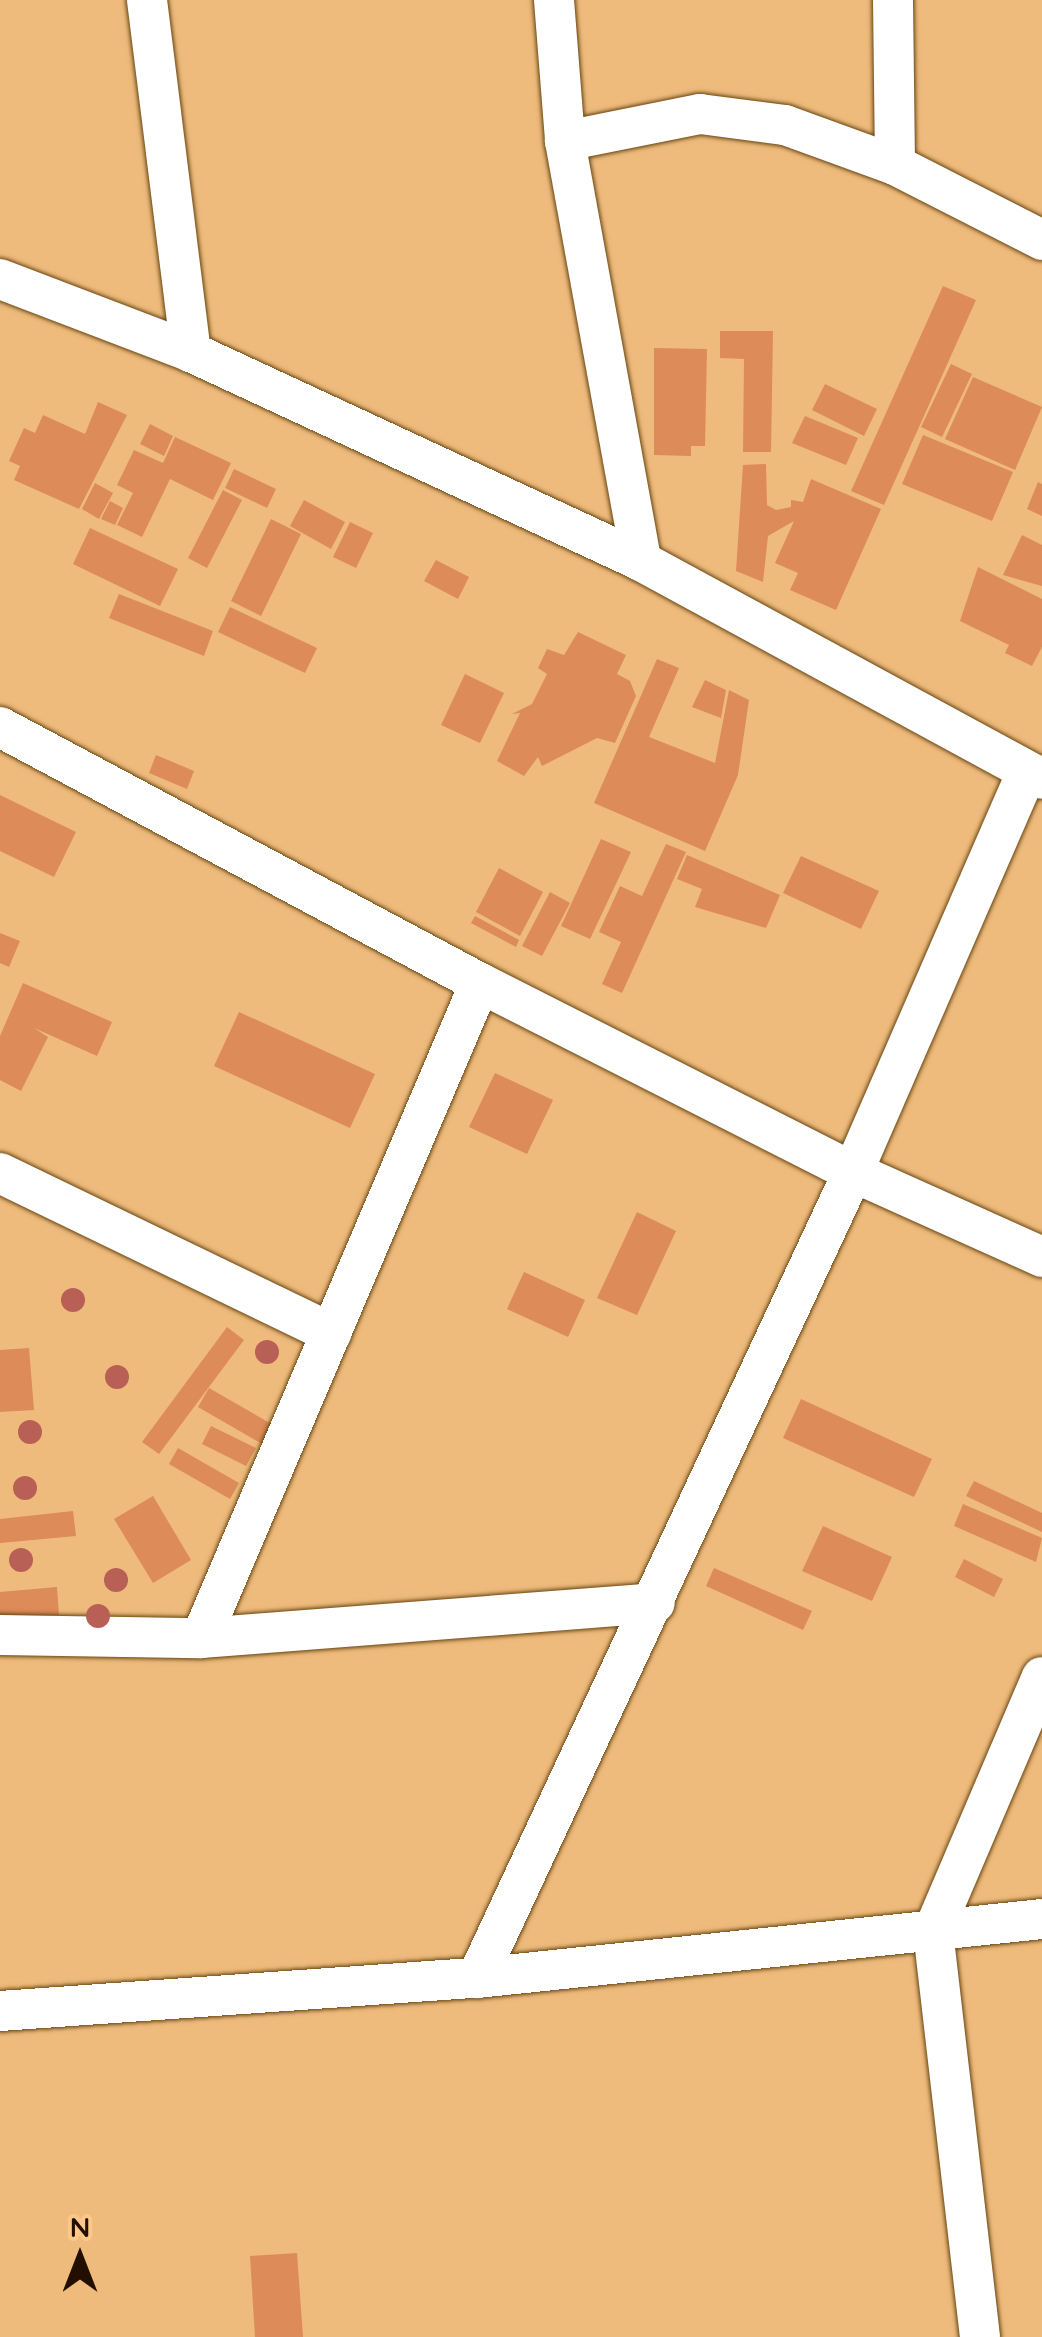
<!DOCTYPE html>
<html>
<head>
<meta charset="utf-8">
<style>
  body { margin:0 }
  #map { position:relative; width:1042px; height:2337px; overflow:hidden; background:#eebb7c; font-family:Quicksand,sans-serif }
  div>[style] { position:absolute }
  [style*='--x'] { left:calc(var(--x)*1px); top:calc(var(--y)*1px); width:calc(var(--w)*1px); rotate:calc(var(--a)*1deg) }
  .building>* { inset:0; background:#dd8b58 }
  .roads { filter:drop-shadow(0 0 2px #684512) drop-shadow(0 0 2px #684512) }
  .street>* { height:40px; margin:-20px; padding:0 20px; transform-origin:20px; border-radius:20px; background:#fff }
  .trees>* { width:24px; height:24px; margin:-12px; border-radius:50%; background:#b86056 }
  span { translate:-50% -50%; white-space:nowrap; text-align:center; line-height:1.15; -webkit-text-stroke:10px #fcc888; paint-order:stroke }
  .north { position:absolute; left:30px; top:2207px; width:100px; height:100px; -webkit-text-stroke:8px #fcc888; paint-order:stroke; rotate:0deg; font-size:28px; font-weight:700; line-height:40px; text-align:center; color:#220f00 }
  .north::after { content:''; display:block; margin:auto; width:35px; height:45px; background:#220f00; clip-path:polygon(50% 0,100% 100%,50% 72%,0 100%) }
</style>
</head>
<body>
<div id="map">
  <div class="building">
    <i style="clip-path:polygon(943px 286px,976px 300px,884px 505px,851px 491px)"></i>
    <i style="clip-path:polygon(720px 331px,773px 331px,771px 452px,743px 452px,744px 359px,720px 358px)"></i>
    <i style="clip-path:polygon(654px 348px,707px 349px,705px 446px,691px 446px,691px 456px,654px 455px)"></i>
    <i style="clip-path:polygon(951px 364px,972px 374px,942px 437px,921px 427px)"></i>
    <i style="clip-path:polygon(973px 377px,1042px 407px,1015px 470px,945px 439px)"></i>
    <i style="clip-path:polygon(825px 384px,877px 409px,864px 436px,812px 410px)"></i>
    <i style="clip-path:polygon(98px 402px,127px 415px,79px 509px,14px 480px,20px 466px,9px 461px,24px 428px,35px 433px,43px 415px,85px 434px)"></i>
    <i style="clip-path:polygon(805px 416px,858px 438px,846px 465px,792px 443px)"></i>
    <i style="clip-path:polygon(150px 424px,173px 436px,164px 456px,140px 444px)"></i>
    <i style="clip-path:polygon(923px 435px,1013px 472px,992px 521px,902px 484px)"></i>
    <i style="clip-path:polygon(175px 437px,231px 463px,213px 500px,170px 479px,142px 537px,117px 525px,133px 493px,117px 485px,134px 450px,163px 463px)"></i>
    <i style="clip-path:polygon(766px 464px,767px 505px,776px 510px,791px 507px,791px 500px,803px 502px,811px 479px,881px 509px,836px 610px,790px 590px,798px 573px,775px 563px,794px 521px,768px 536px,763px 582px,736px 571px,743px 465px)"></i>
    <i style="clip-path:polygon(234px 469px,276px 489px,267px 508px,225px 488px)"></i>
    <i style="clip-path:polygon(1038px 482px,1042px 484px,1042px 516px,1027px 509px)"></i>
    <i style="clip-path:polygon(95px 483px,113px 493px,99px 519px,82px 509px)"></i>
    <i style="clip-path:polygon(223px 490px,242px 500px,207px 568px,188px 558px)"></i>
    <i style="clip-path:polygon(304px 500px,345px 522px,331px 549px,290px 526px)"></i>
    <i style="clip-path:polygon(110px 501px,123px 508px,115px 525px,101px 519px)"></i>
    <i style="clip-path:polygon(271px 519px,301px 534px,261px 616px,231px 601px)"></i>
    <i style="clip-path:polygon(350px 522px,373px 533px,356px 568px,333px 557px)"></i>
    <i style="clip-path:polygon(90px 528px,178px 569px,160px 606px,73px 564px)"></i>
    <i style="clip-path:polygon(1022px 535px,1042px 545px,1042px 586px,1003px 575px)"></i>
    <i style="clip-path:polygon(436px 560px,469px 577px,458px 599px,424px 581px)"></i>
    <i style="clip-path:polygon(978px 567px,1042px 599px,1042px 647px,1032px 666px,1005px 653px,1009px 645px,960px 621px)"></i>
    <i style="clip-path:polygon(119px 594px,213px 631px,204px 656px,109px 618px)"></i>
    <i style="clip-path:polygon(230px 607px,317px 648px,305px 673px,218px 632px)"></i>
    <i style="clip-path:polygon(578px 632px,626px 655px,617px 674px,630px 681px,636px 696px,615px 743px,597px 738px,542px 766px,538px 757px,524px 776px,497px 761px,520px 713px,512px 714px,532px 704px,547px 674px,538px 668px,547px 649px,564px 655px)"></i>
    <i style="clip-path:polygon(657px 659px,679px 668px,649px 737px,715px 763px,729px 690px,749px 700px,738px 775px,705px 851px,594px 803px)"></i>
    <i style="clip-path:polygon(465px 674px,504px 693px,480px 743px,441px 725px)"></i>
    <i style="clip-path:polygon(705px 680px,726px 690px,721px 718px,692px 707px)"></i>
    <i style="clip-path:polygon(156px 755px,194px 771px,187px 789px,149px 773px)"></i>
    <i style="clip-path:polygon(0 795px,76px 832px,54px 877px,0 851px)"></i>
    <i style="clip-path:polygon(601px 839px,631px 852px,590px 939px,561px 926px)"></i>
    <i style="clip-path:polygon(666px 844px,686px 852px,622px 993px,602px 984px,621px 942px,599px 932px,620px 886px,642px 896px)"></i>
    <i style="clip-path:polygon(687px 855px,780px 895px,766px 928px,695px 907px,702px 889px,677px 879px)"></i>
    <i style="clip-path:polygon(801px 856px,879px 891px,861px 929px,783px 893px)"></i>
    <i style="clip-path:polygon(499px 868px,543px 892px,520px 936px,476px 912px)"></i>
    <i style="clip-path:polygon(550px 892px,570px 903px,542px 956px,522px 946px)"></i>
    <i style="clip-path:polygon(475px 916px,519px 940px,516px 947px,471px 923px)"></i>
    <i style="clip-path:polygon(0 933px,20px 941px,9px 967px,0 963px)"></i>
    <i style="clip-path:polygon(23px 983px,112px 1022px,97px 1056px,34px 1028px,48px 1037px,21px 1091px,0 1080px,0 1036px)"></i>
    <i style="clip-path:polygon(239px 1012px,375px 1074px,350px 1128px,214px 1066px)"></i>
    <i style="clip-path:polygon(495px 1073px,553px 1100px,527px 1154px,469px 1127px)"></i>
    <i style="clip-path:polygon(637px 1212px,676px 1231px,637px 1315px,597px 1298px)"></i>
    <i style="clip-path:polygon(524px 1272px,585px 1300px,568px 1337px,507px 1309px)"></i>
    <i style="clip-path:polygon(227px 1327px,244px 1340px,159px 1454px,142px 1442px)"></i>
    <i style="clip-path:polygon(29px 1348px,34px 1410px,0 1412px,0 1350px)"></i>
    <i style="clip-path:polygon(209px 1388px,275px 1426px,264px 1445px,198px 1407px)"></i>
    <i style="clip-path:polygon(801px 1399px,932px 1459px,914px 1497px,783px 1438px)"></i>
    <i style="clip-path:polygon(211px 1426px,256px 1448px,246px 1466px,202px 1444px)"></i>
    <i style="clip-path:polygon(178px 1448px,239px 1483px,230px 1499px,169px 1464px)"></i>
    <i style="clip-path:polygon(974px 1481px,1042px 1513px,1042px 1532px,966px 1496px)"></i>
    <i style="clip-path:polygon(153px 1496px,191px 1560px,153px 1583px,114px 1519px)"></i>
    <i style="clip-path:polygon(963px 1504px,1042px 1538px,1036px 1562px,954px 1526px)"></i>
    <i style="clip-path:polygon(73px 1511px,76px 1536px,0 1543px,0 1519px)"></i>
    <i style="clip-path:polygon(823px 1526px,892px 1557px,872px 1601px,802px 1571px)"></i>
    <i style="clip-path:polygon(964px 1559px,1003px 1579px,994px 1597px,955px 1577px)"></i>
    <i style="clip-path:polygon(714px 1568px,812px 1611px,803px 1630px,706px 1586px)"></i>
    <i style="clip-path:polygon(57px 1587px,59px 1615px,0 1620px,0 1592px)"></i>
    <i style="clip-path:polygon(297px 2253px,303px 2337px,255px 2337px,250px 2256px)"></i>
  </div>
  <div class="roads">
    <div class="street">
      <i style="--x:147;--y:0;--w:355;--a:82.9"></i>
      <i style="--x:554;--y:0;--w:141;--a:85.5"></i>
      <i style="--x:565;--y:141;--w:427;--a:79.7"></i>
      <i style="--x:893;--y:0;--w:165;--a:89.3"></i>
      <i style="--x:565;--y:141;--w:138;--a:-11.3"></i>
      <i style="--x:700;--y:114;--w:86;--a:7.4"></i>
      <i style="--x:785;--y:125;--w:117;--a:20"></i>
      <i style="--x:895;--y:165;--w:165;--a:27"></i>
      <i style="--x:0;--y:279;--w:204;--a:20.9"></i>
      <i style="--x:191;--y:352;--w:496;--a:24.9"></i>
      <i style="--x:641;--y:561;--w:456;--a:28.5"></i>
      <i style="--x:0;--y:727;--w:544;--a:28.07"></i>
      <i style="--x:480;--y:983;--w:418;--a:26.9"></i>
      <i style="--x:853;--y:1172;--w:207;--a:24.2"></i>
      <i style="--x:0;--y:1173;--w:368;--a:25.8"></i>
      <i style="--x:0;--y:1635;--w:201;--a:0.9"></i>
      <i style="--x:201;--y:1638;--w:455;--a:-4.4"></i>
      <i style="--x:201;--y:1638;--w:712;--a:-66.93"></i>
      <i style="--x:477;--y:1978;--w:889;--a:-64.99"></i>
      <i style="--x:853;--y:1172;--w:436;--a:-66.5"></i>
      <i style="--x:0;--y:2011;--w:478;--a:-4"></i>
      <i style="--x:477;--y:1978;--w:568;--a:-5.96"></i>
      <i style="--x:980;--y:2337;--w:408;--a:-96.6"></i>
      <i style="--x:933;--y:1932;--w:277;--a:-66.9"></i>
    </div>
  </div>
  <div class="trees">
    <i style="left:73px;top:1300px"></i>
    <i style="left:267px;top:1352px"></i>
    <i style="left:117px;top:1377px"></i>
    <i style="left:30px;top:1432px"></i>
    <i style="left:25px;top:1488px"></i>
    <i style="left:21px;top:1560px"></i>
    <i style="left:116px;top:1580px"></i>
    <i style="left:98px;top:1616px"></i>
  </div>
  <div class="north">N</div>
</div>
</body>
</html>
